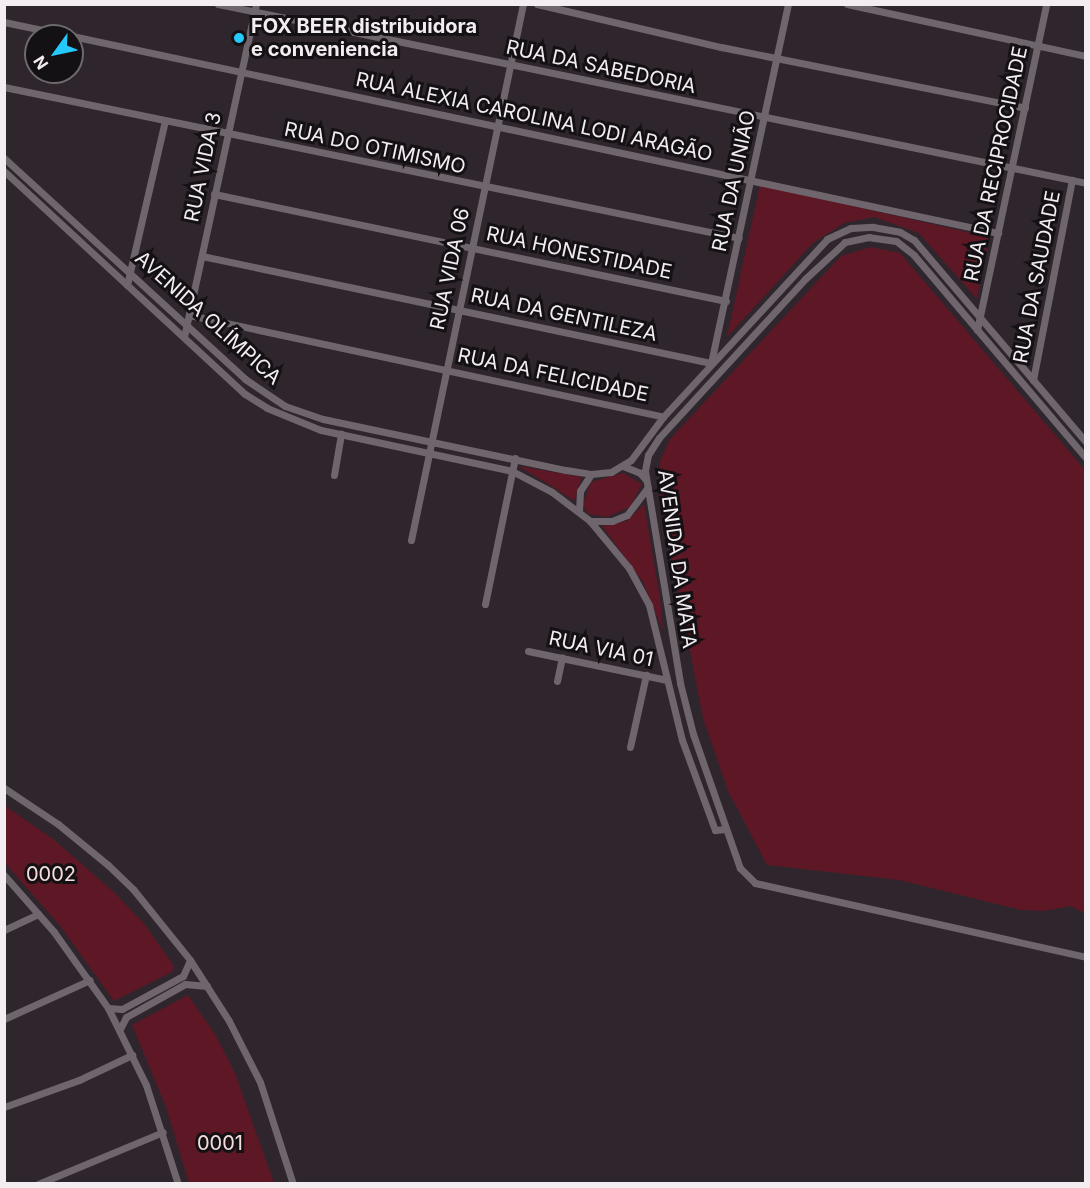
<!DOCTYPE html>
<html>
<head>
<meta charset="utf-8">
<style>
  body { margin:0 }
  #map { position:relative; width:1090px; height:1188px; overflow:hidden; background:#2f262d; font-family:Inter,sans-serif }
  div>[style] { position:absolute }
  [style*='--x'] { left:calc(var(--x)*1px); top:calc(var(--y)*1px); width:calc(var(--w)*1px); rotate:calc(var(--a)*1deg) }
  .green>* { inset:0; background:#5e1724 }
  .minor>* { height:7px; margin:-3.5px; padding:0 3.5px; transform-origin:3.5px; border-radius:3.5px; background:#6f656d }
  .dots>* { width:16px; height:16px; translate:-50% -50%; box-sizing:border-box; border:3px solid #141114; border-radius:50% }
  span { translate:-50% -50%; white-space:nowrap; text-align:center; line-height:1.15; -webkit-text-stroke:6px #141114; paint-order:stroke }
  .poi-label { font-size:20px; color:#f3edf1; font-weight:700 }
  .left { translate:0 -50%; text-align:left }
  .street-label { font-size:20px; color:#f3edf1 }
  .park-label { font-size:20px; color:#f5dcdd }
  .frame { position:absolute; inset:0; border:6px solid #f3edf1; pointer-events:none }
  .north { position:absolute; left:24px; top:24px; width:60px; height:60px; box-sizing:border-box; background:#141114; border:2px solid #6d696c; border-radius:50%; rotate:237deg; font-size:16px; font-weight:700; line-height:24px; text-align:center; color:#f3edf1 }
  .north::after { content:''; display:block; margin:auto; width:21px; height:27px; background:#25c9fe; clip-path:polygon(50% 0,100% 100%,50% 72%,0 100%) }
</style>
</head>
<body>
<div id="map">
  <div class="green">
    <i style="clip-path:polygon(760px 185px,989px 237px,977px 299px,919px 233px,874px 217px,844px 223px,813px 243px,727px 337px)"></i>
    <i style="clip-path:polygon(871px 247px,900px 253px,1085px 470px,1085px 913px,1071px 906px,1044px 911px,1021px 910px,899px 880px,767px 865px,728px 791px,703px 718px,660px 496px,660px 460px,670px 439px,841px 256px)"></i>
    <i style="clip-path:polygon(518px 466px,582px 477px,574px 501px,550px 485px)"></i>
    <i style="clip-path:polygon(623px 473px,642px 484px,630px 507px,607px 517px,588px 514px,583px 505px,591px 482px)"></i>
    <i style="clip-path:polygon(644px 504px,660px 599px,663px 631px,643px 582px,602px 526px,627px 521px)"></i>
    <i style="clip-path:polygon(4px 805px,53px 839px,115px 893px,145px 925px,174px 966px,172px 972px,114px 1001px,61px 927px,5px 863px)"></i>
    <i style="clip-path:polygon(188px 995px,215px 1034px,235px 1073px,274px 1183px,189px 1183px,166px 1107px,132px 1025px)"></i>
  </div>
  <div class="minor">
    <i style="--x:218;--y:4;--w:886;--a:11.65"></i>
    <i style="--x:537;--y:4;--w:189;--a:13.2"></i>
    <i style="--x:721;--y:47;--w:310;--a:11.3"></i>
    <i style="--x:847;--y:4;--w:245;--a:12.3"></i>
    <i style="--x:4;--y:22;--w:68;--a:11.8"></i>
    <i style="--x:72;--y:36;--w:947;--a:12.01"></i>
    <i style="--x:4;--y:87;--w:750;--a:11.61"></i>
    <i style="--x:4;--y:158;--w:327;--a:42.5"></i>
    <i style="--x:245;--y:379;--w:48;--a:34"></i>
    <i style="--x:285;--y:406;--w:40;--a:18.9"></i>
    <i style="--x:323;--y:419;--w:248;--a:11.9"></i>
    <i style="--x:566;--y:470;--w:25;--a:9"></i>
    <i style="--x:591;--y:474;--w:20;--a:-6"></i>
    <i style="--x:611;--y:472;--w:23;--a:-31"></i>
    <i style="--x:631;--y:460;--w:54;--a:-53.3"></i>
    <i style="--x:663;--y:417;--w:242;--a:-47.3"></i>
    <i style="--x:827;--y:239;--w:26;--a:-25"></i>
    <i style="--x:851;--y:228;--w:22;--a:-3"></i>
    <i style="--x:873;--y:227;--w:27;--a:10"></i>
    <i style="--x:900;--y:232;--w:16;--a:30"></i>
    <i style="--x:914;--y:240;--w:265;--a:49.6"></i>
    <i style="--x:4;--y:171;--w:328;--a:42.8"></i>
    <i style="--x:245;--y:394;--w:26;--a:32"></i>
    <i style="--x:267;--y:408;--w:58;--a:22.2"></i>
    <i style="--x:321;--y:430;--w:195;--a:12.1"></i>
    <i style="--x:512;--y:471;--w:45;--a:27.7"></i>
    <i style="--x:552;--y:492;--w:48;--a:37.3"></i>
    <i style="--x:590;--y:521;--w:61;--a:50.3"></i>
    <i style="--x:629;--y:568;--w:42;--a:61.6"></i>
    <i style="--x:649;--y:605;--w:139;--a:76.3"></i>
    <i style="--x:682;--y:740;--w:96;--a:69.9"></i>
    <i style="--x:715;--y:830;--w:11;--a:-5"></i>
    <i style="--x:214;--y:194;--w:523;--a:11.8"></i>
    <i style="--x:202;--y:256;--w:520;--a:11.87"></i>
    <i style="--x:711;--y:363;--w:367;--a:-77.9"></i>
    <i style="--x:127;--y:285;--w:168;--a:-77"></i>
    <i style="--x:189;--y:315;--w:485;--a:12.1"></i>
    <i style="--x:977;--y:330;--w:333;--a:-78"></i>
    <i style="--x:184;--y:337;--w:341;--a:-77.8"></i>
    <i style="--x:1033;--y:380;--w:204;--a:-79"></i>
    <i style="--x:1086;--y:458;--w:266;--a:-130.3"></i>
    <i style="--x:914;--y:255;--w:23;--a:-142"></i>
    <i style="--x:896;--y:241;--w:27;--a:-172"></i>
    <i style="--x:869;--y:237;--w:25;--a:168"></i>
    <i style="--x:845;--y:242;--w:54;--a:137.2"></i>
    <i style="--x:805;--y:279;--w:216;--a:132.6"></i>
    <i style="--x:659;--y:438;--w:20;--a:123"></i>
    <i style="--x:648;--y:455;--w:16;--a:101"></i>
    <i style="--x:645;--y:471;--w:215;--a:80.6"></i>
    <i style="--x:680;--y:683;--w:53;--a:75.7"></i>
    <i style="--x:693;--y:734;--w:142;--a:70.7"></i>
    <i style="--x:740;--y:868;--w:21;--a:45"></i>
    <i style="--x:755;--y:883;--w:339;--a:12.6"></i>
    <i style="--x:623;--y:466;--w:18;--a:22"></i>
    <i style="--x:640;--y:473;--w:9;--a:49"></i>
    <i style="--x:334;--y:475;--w:42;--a:-80.3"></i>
    <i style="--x:579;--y:511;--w:20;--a:-87"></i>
    <i style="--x:580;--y:491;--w:20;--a:-57"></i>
    <i style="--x:590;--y:521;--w:22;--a:0"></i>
    <i style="--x:612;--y:521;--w:16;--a:-22"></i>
    <i style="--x:627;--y:515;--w:34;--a:-53"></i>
    <i style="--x:411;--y:540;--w:548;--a:-78.2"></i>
    <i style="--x:485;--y:604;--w:149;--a:-78.4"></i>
    <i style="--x:528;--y:651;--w:142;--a:11.8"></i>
    <i style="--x:557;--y:681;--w:24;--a:-78"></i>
    <i style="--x:630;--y:747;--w:74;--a:-77.5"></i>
    <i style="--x:4;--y:788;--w:65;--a:33.7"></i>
    <i style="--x:58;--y:824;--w:65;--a:39.4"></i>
    <i style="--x:108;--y:865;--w:35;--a:44"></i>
    <i style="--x:133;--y:889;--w:91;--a:51.2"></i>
    <i style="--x:190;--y:960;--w:72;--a:57.4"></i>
    <i style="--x:229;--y:1021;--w:68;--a:63.1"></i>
    <i style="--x:260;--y:1082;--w:107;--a:72.1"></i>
    <i style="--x:4;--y:875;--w:76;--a:48.7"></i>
    <i style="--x:54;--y:932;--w:93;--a:54.6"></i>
    <i style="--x:108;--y:1008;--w:86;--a:63.7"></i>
    <i style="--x:146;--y:1085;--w:104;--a:72.1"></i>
    <i style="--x:4;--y:930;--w:38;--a:-25"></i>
    <i style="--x:108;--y:1008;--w:14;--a:4"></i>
    <i style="--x:122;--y:1009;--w:69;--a:-28.4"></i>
    <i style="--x:183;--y:976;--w:17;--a:-66"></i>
    <i style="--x:4;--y:1019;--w:94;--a:-24.4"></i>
    <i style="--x:120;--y:1029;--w:13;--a:-63"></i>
    <i style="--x:126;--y:1017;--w:68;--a:-29.2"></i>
    <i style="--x:185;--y:984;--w:22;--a:5"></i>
    <i style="--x:4;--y:1107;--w:80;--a:-19.8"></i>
    <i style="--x:79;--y:1080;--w:59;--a:-25.3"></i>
    <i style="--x:38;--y:1184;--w:135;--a:-22.6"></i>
  </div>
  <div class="dots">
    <i style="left:239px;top:38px;background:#25c9fe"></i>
  </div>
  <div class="poi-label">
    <span class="left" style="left:251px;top:38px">FOX BEER distribuidora<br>e conveniencia</span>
  </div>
  <div class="street-label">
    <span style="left:601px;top:67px;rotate:12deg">RUA DA SABEDORIA</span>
    <span style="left:534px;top:117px;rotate:12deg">RUA ALEXIA CAROLINA LODI ARAGÃO</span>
    <span style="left:375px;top:148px;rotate:12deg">RUA DO OTIMISMO</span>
    <span style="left:996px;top:164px;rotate:-78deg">RUA DA RECIPROCIDADE</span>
    <span style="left:203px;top:167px;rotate:-78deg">RUA VIDA 3</span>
    <span style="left:734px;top:181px;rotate:-78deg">RUA DA UNIÃO</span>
    <span style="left:579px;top:253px;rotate:12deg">RUA HONESTIDADE</span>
    <span style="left:450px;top:269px;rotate:-78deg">RUA VIDA 06</span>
    <span style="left:1037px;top:277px;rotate:-79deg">RUA DA SAUDADE</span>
    <span style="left:564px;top:315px;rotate:12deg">RUA DA GENTILEZA</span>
    <span style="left:208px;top:318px;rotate:42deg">AVENIDA OLÍMPICA</span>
    <span style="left:553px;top:375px;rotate:12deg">RUA DA FELICIDADE</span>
    <span style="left:677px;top:559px;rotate:82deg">AVENIDA DA MATA</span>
    <span style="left:601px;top:649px;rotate:12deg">RUA VIA 01</span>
  </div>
  <div class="park-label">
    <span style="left:51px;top:874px">0002</span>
    <span style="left:220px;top:1143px">0001</span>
  </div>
  <div class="frame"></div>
  <div class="north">N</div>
</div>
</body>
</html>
